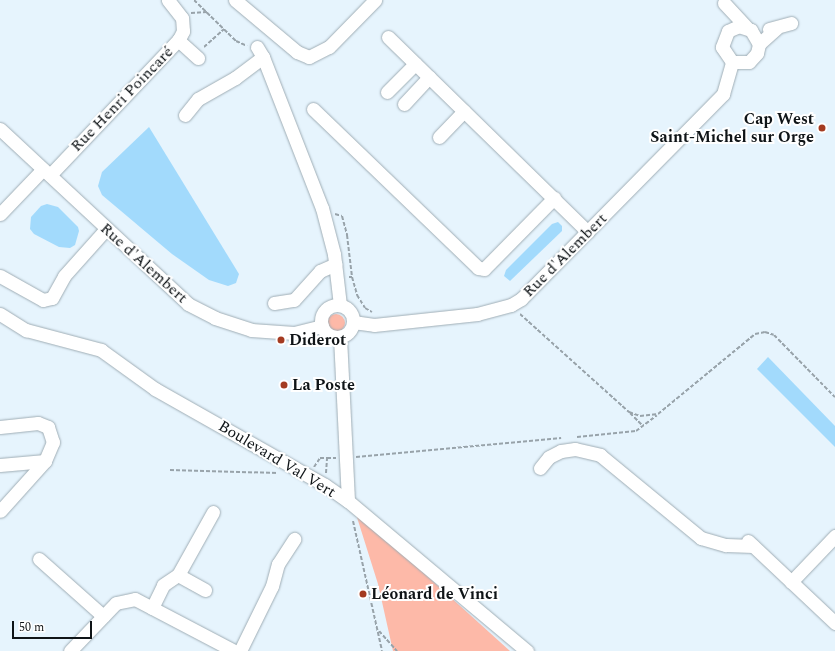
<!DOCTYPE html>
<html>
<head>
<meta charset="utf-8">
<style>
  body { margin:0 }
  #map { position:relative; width:835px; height:651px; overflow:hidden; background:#e6f4fd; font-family:Spectral,serif }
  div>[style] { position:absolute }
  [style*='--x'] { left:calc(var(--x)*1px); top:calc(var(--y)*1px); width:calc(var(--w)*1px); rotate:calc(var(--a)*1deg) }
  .green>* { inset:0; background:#fdb9a8 }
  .round { border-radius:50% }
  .water>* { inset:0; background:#a2dafc }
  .path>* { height:2px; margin-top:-1px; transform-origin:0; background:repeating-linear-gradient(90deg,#98a3aa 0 4px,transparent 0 6px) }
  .roads { filter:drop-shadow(0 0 1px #9fadb5) drop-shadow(0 0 1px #9fadb5) }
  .minor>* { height:13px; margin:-6.5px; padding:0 6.5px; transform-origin:6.5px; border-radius:6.5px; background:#fff }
  .minor>.ring { margin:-6.5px; padding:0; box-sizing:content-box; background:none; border:13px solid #fff; border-radius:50% }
  .dots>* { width:11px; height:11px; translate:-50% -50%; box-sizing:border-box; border:2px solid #fff; border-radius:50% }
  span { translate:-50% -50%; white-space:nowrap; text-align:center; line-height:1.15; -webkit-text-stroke:4px #fff; paint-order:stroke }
  .street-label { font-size:16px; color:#0f1417 }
  .poi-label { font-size:16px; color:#0f1417; font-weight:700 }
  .right { translate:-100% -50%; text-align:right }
  .left { translate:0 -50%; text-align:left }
  .scale { position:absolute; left:12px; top:621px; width:80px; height:18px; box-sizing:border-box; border:2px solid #0f1417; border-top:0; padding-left:5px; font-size:12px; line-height:14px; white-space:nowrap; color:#0f1417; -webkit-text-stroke:3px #fff; paint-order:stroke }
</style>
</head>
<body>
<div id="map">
  <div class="green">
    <i class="round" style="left:327px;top:314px;width:18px;height:18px"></i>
    <i style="clip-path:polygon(355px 511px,510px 651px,393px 651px,378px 584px)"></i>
  </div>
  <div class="water">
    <i style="clip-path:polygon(149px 127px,239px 274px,236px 283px,228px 286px,209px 280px,172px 254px,102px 195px,98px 186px,102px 172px)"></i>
    <i style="clip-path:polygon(47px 204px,58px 207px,78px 227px,79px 231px,75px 245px,70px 248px,59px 247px,34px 234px,30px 229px,31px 217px,41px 206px)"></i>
    <i style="clip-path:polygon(558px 222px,562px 226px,562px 231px,510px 281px,504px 276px,506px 270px,552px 224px)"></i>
    <i style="clip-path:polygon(768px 357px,835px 426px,835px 447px,757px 369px)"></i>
  </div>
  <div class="path">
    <i style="--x:194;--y:0;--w:59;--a:44.3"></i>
    <i style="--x:236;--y:41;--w:12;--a:24"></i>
    <i style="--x:191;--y:13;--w:16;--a:-4"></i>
    <i style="--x:204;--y:47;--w:27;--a:-42"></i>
    <i style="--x:335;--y:214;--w:7;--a:16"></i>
    <i style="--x:342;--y:216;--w:20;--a:75"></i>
    <i style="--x:347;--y:235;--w:42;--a:83.2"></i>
    <i style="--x:349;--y:277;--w:3;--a:0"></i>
    <i style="--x:352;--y:277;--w:19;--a:74"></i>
    <i style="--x:357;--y:295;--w:15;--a:58"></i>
    <i style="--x:365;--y:308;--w:8;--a:30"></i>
    <i style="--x:520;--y:314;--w:147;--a:42"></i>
    <i style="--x:629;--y:412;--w:12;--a:20"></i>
    <i style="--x:640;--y:416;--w:18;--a:-6"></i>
    <i style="--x:658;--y:414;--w:126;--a:-39.5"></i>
    <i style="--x:755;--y:334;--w:10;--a:-11"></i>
    <i style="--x:765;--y:332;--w:9;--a:18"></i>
    <i style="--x:774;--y:335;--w:87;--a:45.5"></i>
    <i style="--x:630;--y:413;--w:18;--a:45"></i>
    <i style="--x:577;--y:437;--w:59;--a:-5.8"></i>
    <i style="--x:636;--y:431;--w:26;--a:-37"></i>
    <i style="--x:356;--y:457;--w:206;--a:-5.3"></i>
    <i style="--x:314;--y:467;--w:11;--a:-56"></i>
    <i style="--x:320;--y:458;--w:7;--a:0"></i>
    <i style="--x:170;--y:470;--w:108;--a:1.6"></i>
    <i style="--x:326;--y:473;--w:15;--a:-86"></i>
    <i style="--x:327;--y:458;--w:9;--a:0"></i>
    <i style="--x:353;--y:521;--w:133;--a:77.4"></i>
    <i style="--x:379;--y:631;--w:27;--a:48"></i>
  </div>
  <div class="roads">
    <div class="minor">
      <i style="--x:235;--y:0;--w:81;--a:40"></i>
      <i style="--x:297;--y:52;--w:13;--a:23"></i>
      <i style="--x:309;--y:57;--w:22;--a:-27"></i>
      <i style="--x:329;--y:47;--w:66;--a:-45.6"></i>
      <i style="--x:724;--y:3;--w:33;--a:47"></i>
      <i style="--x:769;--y:29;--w:23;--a:-15"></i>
      <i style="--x:388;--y:37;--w:279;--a:44.3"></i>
      <i style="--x:178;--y:40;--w:27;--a:42"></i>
      <i style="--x:759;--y:44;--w:16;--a:-120"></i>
      <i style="--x:751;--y:30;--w:13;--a:-162"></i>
      <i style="--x:739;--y:26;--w:12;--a:156"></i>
      <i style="--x:728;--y:31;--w:17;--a:111"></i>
      <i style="--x:722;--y:47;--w:18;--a:56"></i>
      <i style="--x:732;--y:62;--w:17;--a:0"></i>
      <i style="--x:749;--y:62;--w:12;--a:-48"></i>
      <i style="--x:757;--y:53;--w:9;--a:-77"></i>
      <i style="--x:759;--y:44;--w:24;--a:-42"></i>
      <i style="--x:257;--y:47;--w:12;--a:59"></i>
      <i style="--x:263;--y:57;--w:162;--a:68.7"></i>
      <i style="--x:322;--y:208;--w:48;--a:75.4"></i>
      <i style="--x:334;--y:254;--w:51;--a:83.3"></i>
      <i style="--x:387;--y:92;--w:40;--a:-45"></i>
      <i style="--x:404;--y:104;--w:37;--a:-47"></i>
      <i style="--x:313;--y:109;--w:229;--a:43.9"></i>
      <i style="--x:478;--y:268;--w:6;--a:9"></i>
      <i style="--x:484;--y:269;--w:100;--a:-45.4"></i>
      <i style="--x:185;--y:115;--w:21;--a:-51"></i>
      <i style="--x:198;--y:99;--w:43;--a:-29.6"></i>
      <i style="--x:235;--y:78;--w:35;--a:-37"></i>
      <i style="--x:0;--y:129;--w:257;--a:42.9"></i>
      <i style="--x:188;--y:304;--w:30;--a:27"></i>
      <i style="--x:215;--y:318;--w:38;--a:18"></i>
      <i style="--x:251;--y:330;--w:43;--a:4"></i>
      <i style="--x:294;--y:333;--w:29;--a:-14"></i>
      <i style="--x:439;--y:137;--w:36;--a:-46"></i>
      <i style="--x:50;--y:175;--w:187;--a:-46.5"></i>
      <i style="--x:179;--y:39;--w:9;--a:-63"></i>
      <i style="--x:183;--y:31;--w:13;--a:-94"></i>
      <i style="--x:182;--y:18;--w:23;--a:-128"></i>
      <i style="--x:0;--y:214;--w:62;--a:-46.3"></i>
      <i style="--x:0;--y:276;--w:49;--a:29.2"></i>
      <i style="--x:43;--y:300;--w:9;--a:-13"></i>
      <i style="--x:52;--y:298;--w:25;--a:-61"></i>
      <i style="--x:64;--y:276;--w:63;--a:-48.2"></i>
      <i style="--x:274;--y:303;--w:20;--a:-9"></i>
      <i style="--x:294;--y:300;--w:39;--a:-48"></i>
      <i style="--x:320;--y:271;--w:17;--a:-24"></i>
      <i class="ring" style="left:321px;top:305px;width:19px;height:19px"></i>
      <i style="--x:0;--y:314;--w:31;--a:32"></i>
      <i style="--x:26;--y:330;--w:78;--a:14.9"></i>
      <i style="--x:101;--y:350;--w:67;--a:35.8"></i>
      <i style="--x:155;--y:389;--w:195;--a:29.5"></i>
      <i style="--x:325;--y:485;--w:28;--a:35"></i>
      <i style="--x:348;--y:501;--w:234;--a:40"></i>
      <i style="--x:353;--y:322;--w:21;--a:8"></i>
      <i style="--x:374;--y:325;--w:104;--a:-6.1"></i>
      <i style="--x:477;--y:314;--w:35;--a:-15"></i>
      <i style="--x:511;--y:305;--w:12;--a:-31"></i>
      <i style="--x:521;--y:299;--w:288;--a:-45.4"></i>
      <i style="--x:723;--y:94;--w:33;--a:-74"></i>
      <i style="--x:340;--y:337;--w:164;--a:87.2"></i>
      <i style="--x:0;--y:427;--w:38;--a:-6"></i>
      <i style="--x:38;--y:423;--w:11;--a:22"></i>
      <i style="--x:48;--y:427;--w:16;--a:72"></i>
      <i style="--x:53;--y:442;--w:21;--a:113"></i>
      <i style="--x:45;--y:461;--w:67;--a:132"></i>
      <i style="--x:0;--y:465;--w:45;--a:-5.1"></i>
      <i style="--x:540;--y:468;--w:14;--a:-51"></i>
      <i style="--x:549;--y:457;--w:13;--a:-27"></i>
      <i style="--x:561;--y:451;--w:14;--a:-8"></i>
      <i style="--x:575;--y:449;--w:26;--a:13"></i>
      <i style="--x:600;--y:455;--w:131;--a:39.4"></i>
      <i style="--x:701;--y:538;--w:26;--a:16"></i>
      <i style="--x:726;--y:545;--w:27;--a:2"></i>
      <i style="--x:748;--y:541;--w:120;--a:43.3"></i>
      <i style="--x:39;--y:559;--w:86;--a:41.7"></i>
      <i style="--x:178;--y:575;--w:31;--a:29"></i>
      <i style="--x:791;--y:582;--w:64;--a:-46.3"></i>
      <i style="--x:152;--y:608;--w:25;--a:-64"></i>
      <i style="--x:163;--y:585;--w:18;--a:-34"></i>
      <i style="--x:178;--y:575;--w:72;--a:-60.9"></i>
      <i style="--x:70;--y:651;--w:66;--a:-46.2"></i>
      <i style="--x:116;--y:603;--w:19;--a:-12"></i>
      <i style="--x:135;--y:599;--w:112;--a:27.7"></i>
      <i style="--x:240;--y:651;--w:72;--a:-63.8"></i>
      <i style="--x:272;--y:586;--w:23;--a:-75"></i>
      <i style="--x:278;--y:564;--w:30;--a:-57"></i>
    </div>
  </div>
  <div class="dots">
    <i style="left:822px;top:128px;background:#a43b21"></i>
    <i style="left:281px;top:340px;background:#a43b21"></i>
    <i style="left:284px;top:385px;background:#a43b21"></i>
    <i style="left:363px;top:594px;background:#a43b21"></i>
  </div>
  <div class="street-label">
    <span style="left:122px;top:99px;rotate:-46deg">Rue Henri Poincaré</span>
    <span style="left:565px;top:255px;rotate:-45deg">Rue d'Alembert</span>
    <span style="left:144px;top:263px;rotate:42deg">Rue d'Alembert</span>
    <span style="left:277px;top:459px;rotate:31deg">Boulevard Val Vert</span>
  </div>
  <div class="poi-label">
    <span class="right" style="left:814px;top:128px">Cap West<br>Saint-Michel sur Orge</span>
    <span class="left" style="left:289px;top:340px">Diderot</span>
    <span class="left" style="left:292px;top:385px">La Poste</span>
    <span class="left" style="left:371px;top:594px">Léonard de Vinci</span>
  </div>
  <div class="scale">50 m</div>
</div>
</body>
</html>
